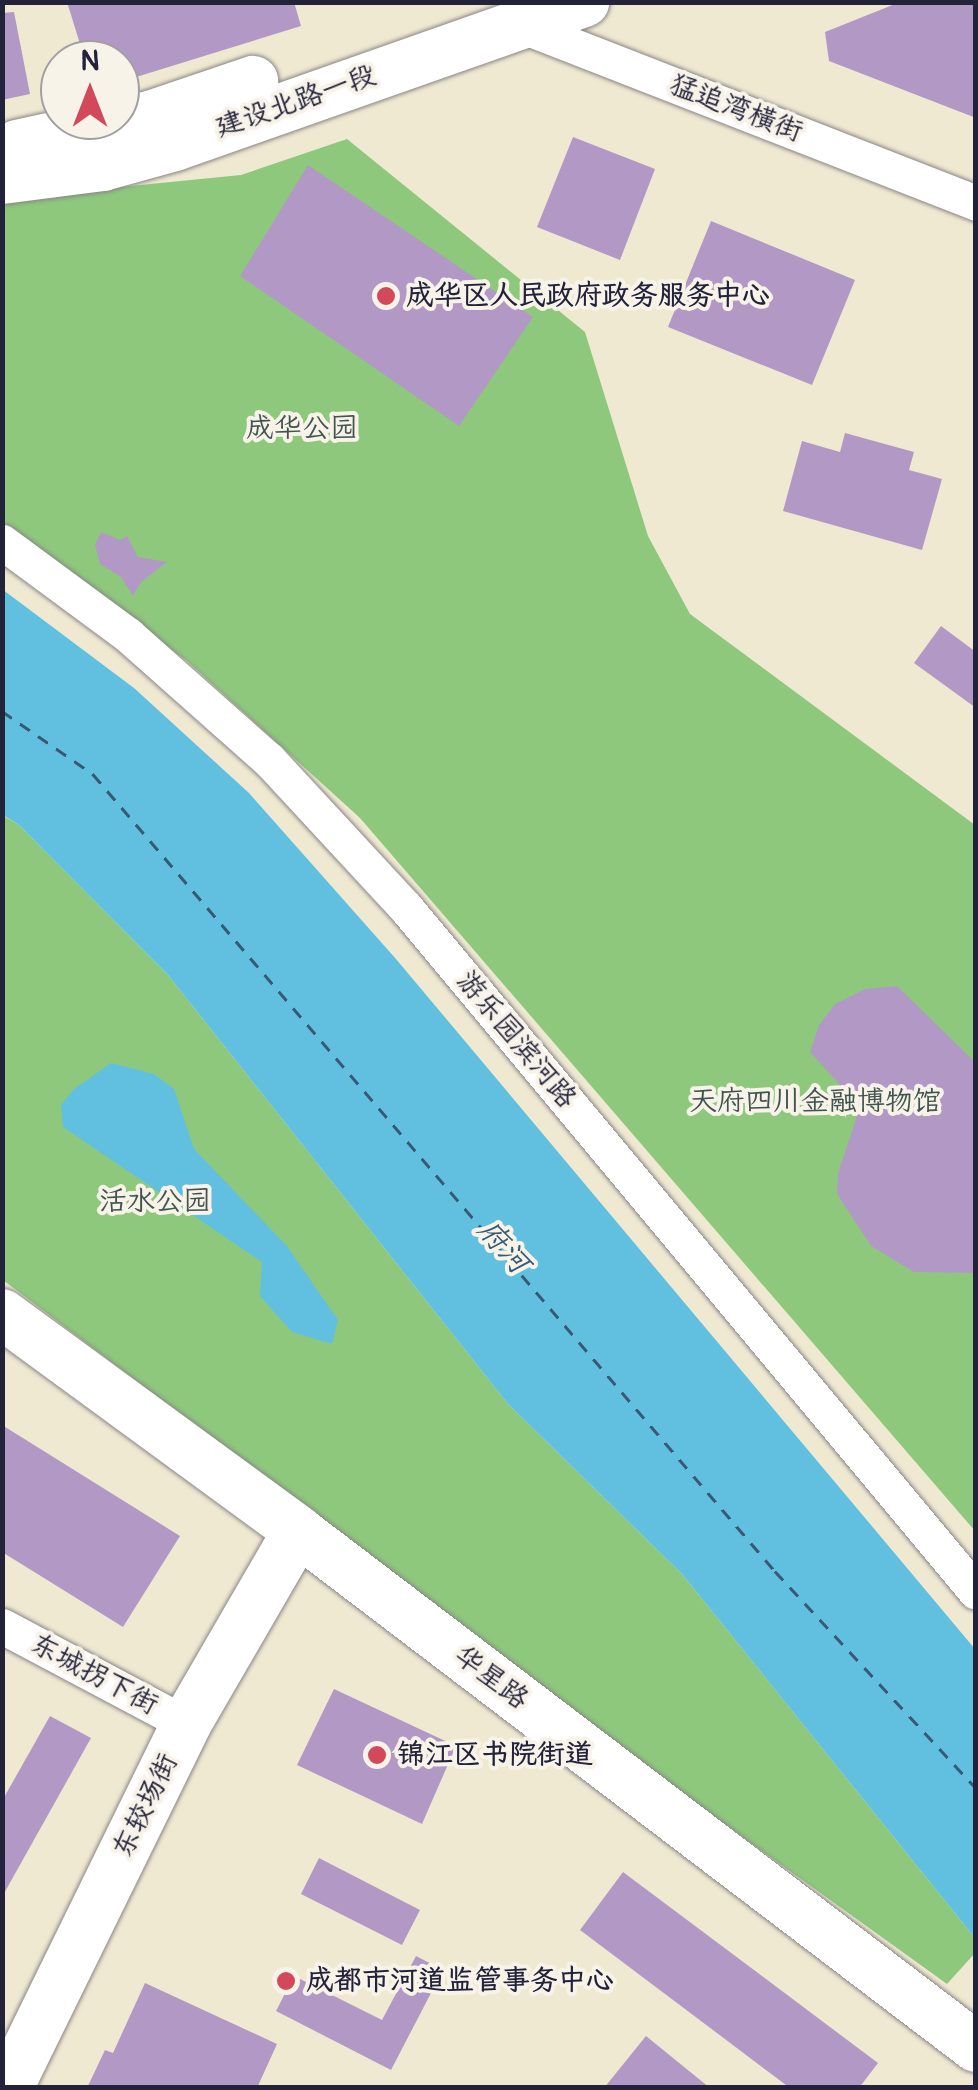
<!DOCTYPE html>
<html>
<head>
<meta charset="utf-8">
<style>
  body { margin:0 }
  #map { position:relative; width:978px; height:2090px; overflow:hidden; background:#f0e9d2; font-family:Pangolin,"LXGW WenKai TC",sans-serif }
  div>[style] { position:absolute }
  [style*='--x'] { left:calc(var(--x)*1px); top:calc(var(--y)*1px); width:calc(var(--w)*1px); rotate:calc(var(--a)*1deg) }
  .green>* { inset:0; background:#8ec87d }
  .water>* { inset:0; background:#61c0df }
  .ferry>* { height:2.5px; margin-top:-1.25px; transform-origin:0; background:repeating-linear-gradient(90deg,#385974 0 12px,transparent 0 22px) }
  .building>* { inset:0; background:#b299c5 }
  .roads { filter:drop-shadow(0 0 2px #898686) drop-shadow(0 0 2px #898686) }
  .street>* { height:35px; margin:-17.5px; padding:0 17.5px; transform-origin:17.5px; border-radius:17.5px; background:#fff }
  .secondary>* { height:50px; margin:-25px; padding:0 25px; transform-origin:25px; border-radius:25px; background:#fff }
  .dots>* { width:28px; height:28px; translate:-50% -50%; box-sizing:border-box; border:5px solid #f7f3e8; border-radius:50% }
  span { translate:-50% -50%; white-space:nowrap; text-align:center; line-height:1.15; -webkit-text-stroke:8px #f7f3e8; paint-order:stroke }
  .street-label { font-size:28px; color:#22223b }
  .poi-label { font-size:28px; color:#22223b; font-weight:700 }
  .left { translate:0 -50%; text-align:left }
  .park-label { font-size:28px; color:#42544f }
  .water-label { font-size:30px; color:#385974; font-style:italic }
  .frame { position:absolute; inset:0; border:5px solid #22223b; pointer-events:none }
  .north { position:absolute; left:40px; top:40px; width:100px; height:100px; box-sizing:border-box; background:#f7f3e8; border:2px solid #a29fa3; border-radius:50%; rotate:0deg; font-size:28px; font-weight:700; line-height:40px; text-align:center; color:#22223b }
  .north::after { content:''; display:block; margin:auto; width:35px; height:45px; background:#d1495b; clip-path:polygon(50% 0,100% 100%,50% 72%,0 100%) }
</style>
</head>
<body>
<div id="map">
  <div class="green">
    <i style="clip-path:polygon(347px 139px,585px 332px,648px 536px,690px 614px,975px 825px,975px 1531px,360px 818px,187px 661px,3px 524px,2px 192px,90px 190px,241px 175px)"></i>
    <i style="clip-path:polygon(2px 815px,19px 825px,168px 975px,508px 1404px,682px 1574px,975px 1938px,975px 1953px,947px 1984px,666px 1782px,3px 1280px)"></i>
  </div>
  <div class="water">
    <i style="clip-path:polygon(2px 589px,134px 688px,249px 793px,396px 959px,975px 1649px,975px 1938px,682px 1574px,508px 1404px,168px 975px,19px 825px,3px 815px)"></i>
    <i style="clip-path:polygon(111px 1063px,154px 1074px,174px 1089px,194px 1149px,287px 1246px,338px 1320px,332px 1344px,292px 1332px,260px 1296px,262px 1262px,63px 1127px,61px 1105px,73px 1090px)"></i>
  </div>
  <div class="ferry">
    <i style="--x:2;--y:711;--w:111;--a:34.7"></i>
    <i style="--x:93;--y:774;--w:1049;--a:49.45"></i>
    <i style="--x:775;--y:1571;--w:296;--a:47.2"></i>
  </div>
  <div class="building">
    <i style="clip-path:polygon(67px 2px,294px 2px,301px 26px,120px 82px,120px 60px,85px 60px)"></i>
    <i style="clip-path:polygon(900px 2px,976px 2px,976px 118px,829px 61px,825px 32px)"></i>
    <i style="clip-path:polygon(14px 12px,30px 94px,2px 100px,2px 13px)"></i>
    <i style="clip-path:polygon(573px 137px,655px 169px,620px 260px,537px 227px)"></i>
    <i style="clip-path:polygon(308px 165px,533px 317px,459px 426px,240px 276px)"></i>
    <i style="clip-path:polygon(711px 221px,855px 280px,812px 385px,668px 327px)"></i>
    <i style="clip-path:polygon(845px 433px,914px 452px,909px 470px,942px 479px,922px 550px,783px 511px,802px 441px,840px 452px)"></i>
    <i style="clip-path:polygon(101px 532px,120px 540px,127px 536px,138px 557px,167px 562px,141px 582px,133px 596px,121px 577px,100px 564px,95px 545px)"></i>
    <i style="clip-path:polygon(941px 626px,976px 652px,976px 708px,914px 663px)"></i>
    <i style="clip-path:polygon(897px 986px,976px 1063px,976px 1273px,914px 1272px,871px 1246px,837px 1194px,838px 1173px,860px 1107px,810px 1052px,819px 1025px,835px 1004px,865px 989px)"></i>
    <i style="clip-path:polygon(2px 1425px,180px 1536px,123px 1627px,2px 1552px)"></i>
    <i style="clip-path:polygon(334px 1689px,456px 1746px,422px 1824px,297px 1765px)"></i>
    <i style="clip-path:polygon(50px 1716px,91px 1738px,2px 1897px,2px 1801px)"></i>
    <i style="clip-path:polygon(319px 1858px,420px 1910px,402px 1945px,301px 1894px)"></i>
    <i style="clip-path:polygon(623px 1872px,878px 2063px,859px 2088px,790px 2088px,580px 1930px)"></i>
    <i style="clip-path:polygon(416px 1956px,443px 1970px,391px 2070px,276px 2011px,294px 1976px,382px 2020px)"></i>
    <i style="clip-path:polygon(145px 1983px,277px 2044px,257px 2088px,87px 2088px,105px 2050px,113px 2053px)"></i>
    <i style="clip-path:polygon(646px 2036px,710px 2088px,604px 2088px)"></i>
  </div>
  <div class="roads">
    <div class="street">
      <i style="--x:515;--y:17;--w:9;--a:58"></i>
      <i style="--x:520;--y:25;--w:490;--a:21.3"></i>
      <i style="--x:2;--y:542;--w:157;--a:36.4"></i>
      <i style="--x:128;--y:635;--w:188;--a:41.6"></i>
      <i style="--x:269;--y:760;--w:202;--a:47.2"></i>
      <i style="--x:406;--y:908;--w:890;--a:50.19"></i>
      <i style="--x:2;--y:1626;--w:208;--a:28"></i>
    </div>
    <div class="secondary">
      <i style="--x:17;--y:145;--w:136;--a:-12.3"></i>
      <i style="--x:150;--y:116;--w:109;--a:-18.8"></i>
      <i style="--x:2;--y:179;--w:102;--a:-7.3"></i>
      <i style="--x:103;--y:166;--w:75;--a:-15.5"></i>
      <i style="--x:175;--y:146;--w:434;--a:-19.4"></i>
      <i style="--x:2;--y:1314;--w:367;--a:36.2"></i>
      <i style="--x:298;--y:1531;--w:852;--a:37.27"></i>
      <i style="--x:8;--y:2088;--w:405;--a:-63.9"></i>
      <i style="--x:186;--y:1724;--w:223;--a:-59.9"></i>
    </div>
  </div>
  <div class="dots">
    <i style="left:386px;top:296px;background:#d1495b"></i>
    <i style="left:377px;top:1755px;background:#d1495b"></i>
    <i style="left:286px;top:1981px;background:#d1495b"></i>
  </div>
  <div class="street-label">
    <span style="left:296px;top:102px;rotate:-19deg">建设北路一段</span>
    <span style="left:736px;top:109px;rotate:21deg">猛追湾横街</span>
    <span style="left:516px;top:1040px;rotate:50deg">游乐园滨河路</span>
    <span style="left:94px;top:1675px;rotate:28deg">东城拐下街</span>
    <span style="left:491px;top:1678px;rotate:37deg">华星路</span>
    <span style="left:146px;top:1806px;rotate:-64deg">东较场街</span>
  </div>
  <div class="poi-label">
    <span class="left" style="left:406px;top:296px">成华区人民政府政务服务中心</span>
    <span class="left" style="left:397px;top:1755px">锦江区书院街道</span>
    <span class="left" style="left:306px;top:1981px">成都市河道监管事务中心</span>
  </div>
  <div class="park-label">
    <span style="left:302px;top:429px">成华公园</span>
    <span style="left:815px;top:1102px">天府四川金融博物馆</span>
    <span style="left:155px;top:1202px">活水公园</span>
  </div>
  <div class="water-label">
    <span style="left:503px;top:1247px;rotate:48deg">府河</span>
  </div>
  <div class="frame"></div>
  <div class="north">N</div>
</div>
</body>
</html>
